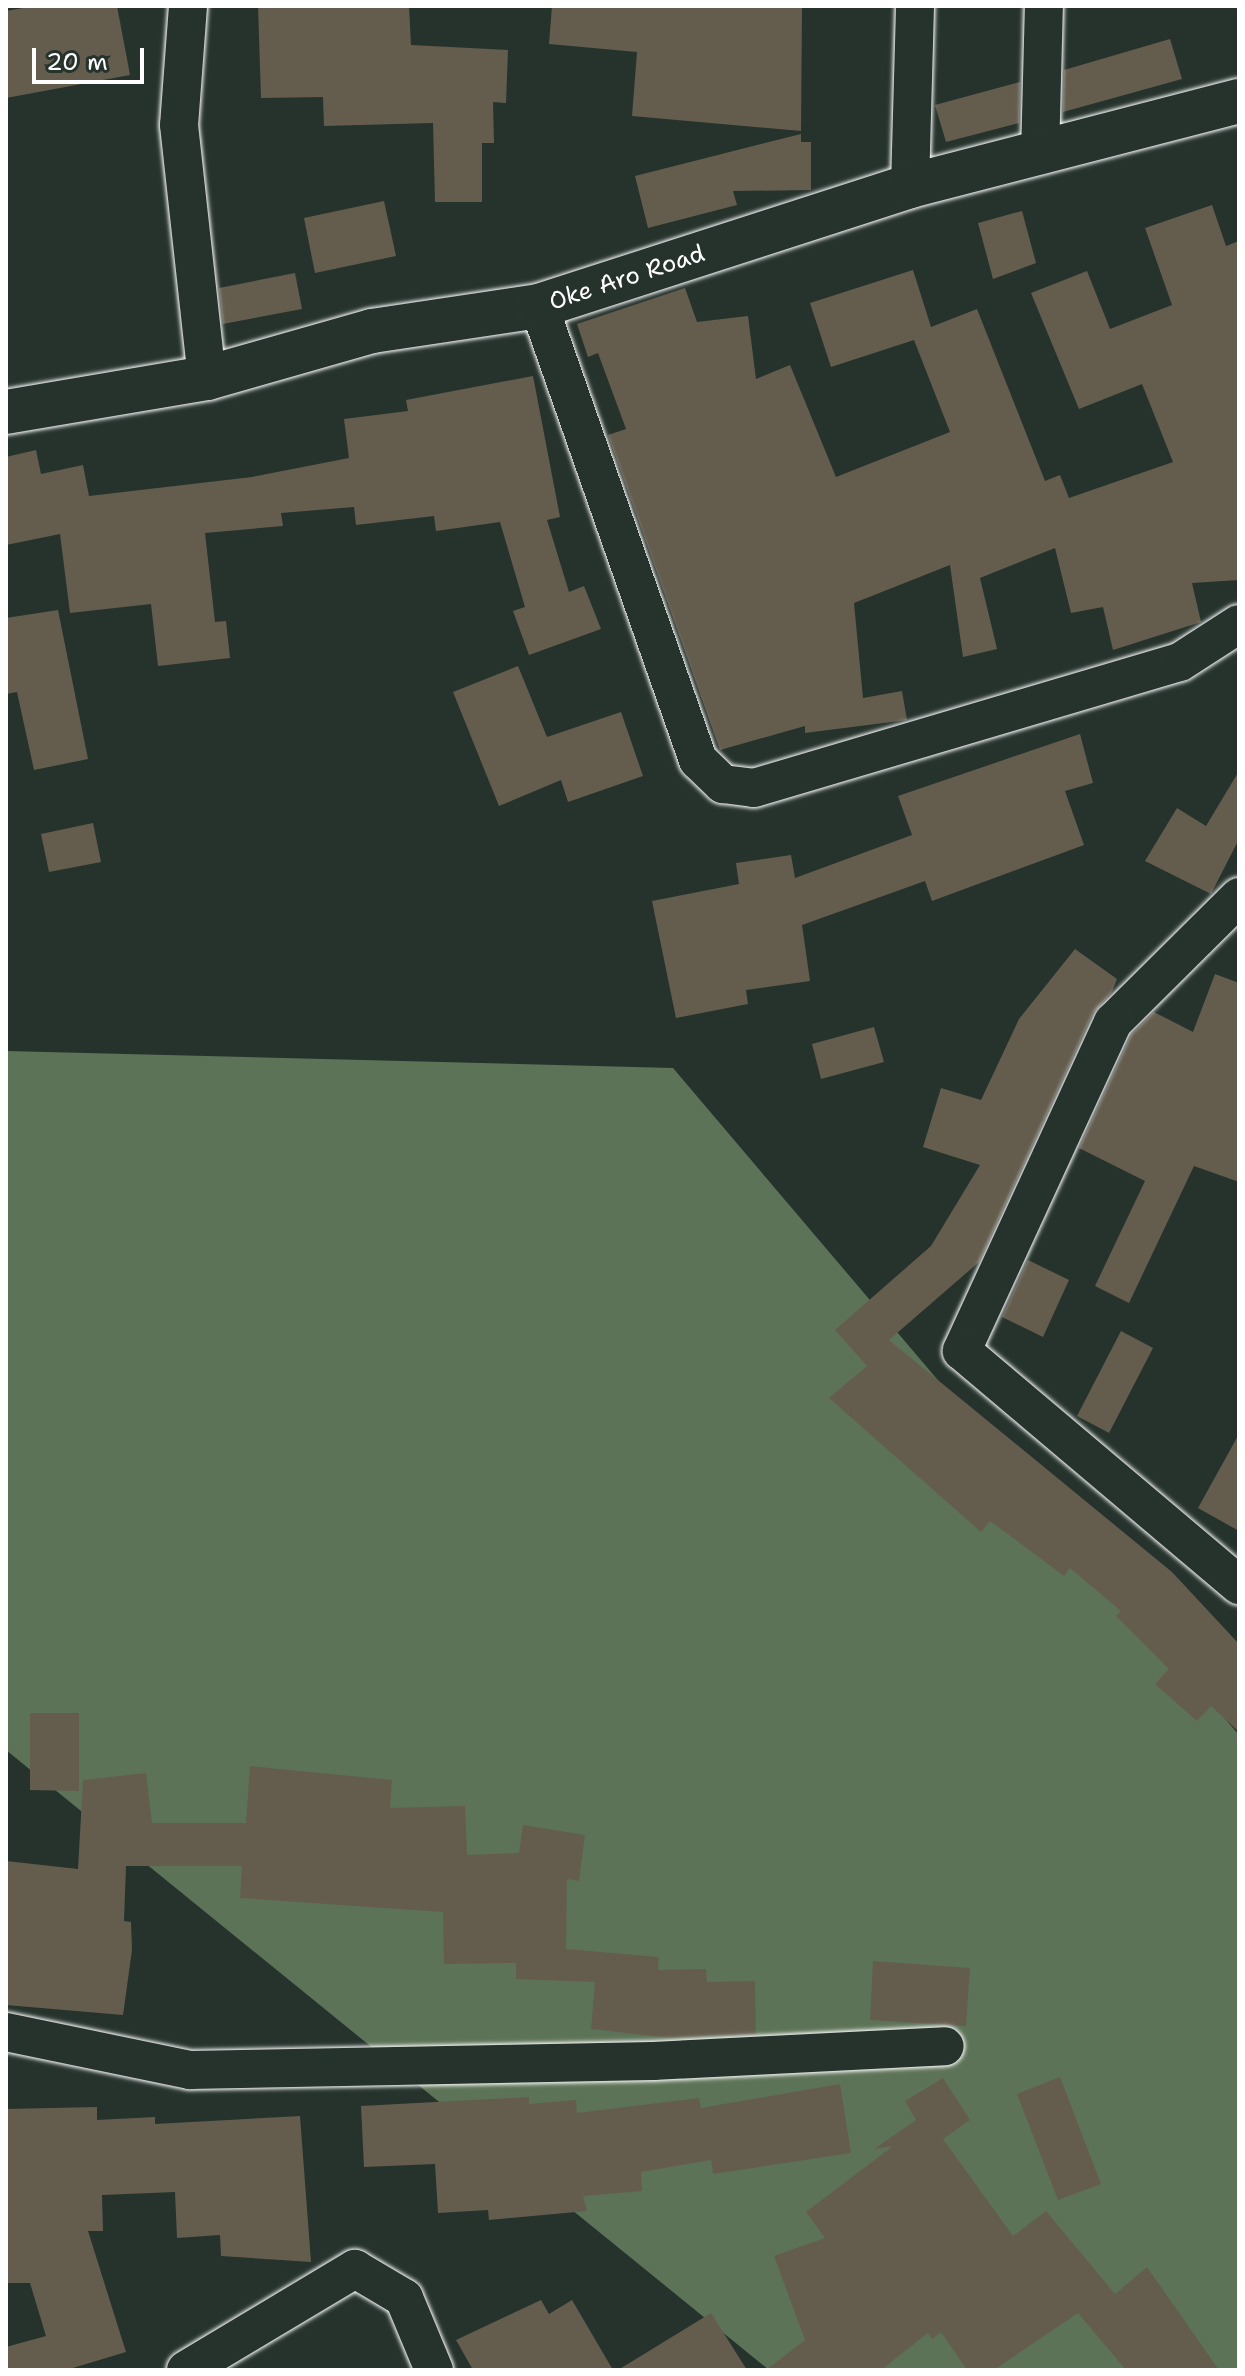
<!DOCTYPE html>
<html>
<head>
<meta charset="utf-8">
<style>
  body { margin:0 }
  #map { position:relative; width:1245px; height:2376px; overflow:hidden; background:#26332d; font-family:"Shantell Sans",sans-serif }
  div>[style] { position:absolute }
  [style*='--x'] { left:calc(var(--x)*1px); top:calc(var(--y)*1px); width:calc(var(--w)*1px); rotate:calc(var(--a)*1deg) }
  .green>* { inset:0; background:#5d7357 }
  .building>* { inset:0; background:#645d4e }
  .roads { filter:drop-shadow(0 0 2px #fff) drop-shadow(0 0 2px #fff) }
  .minor>* { height:38px; margin:-19px; padding:0 19px; transform-origin:19px; border-radius:19px; background:#26332d }
  .secondary>* { height:44px; margin:-22px; padding:0 22px; transform-origin:22px; border-radius:22px; background:#26332d }
  span { translate:-50% -50%; white-space:nowrap; text-align:center; line-height:1.15; -webkit-text-stroke:7px #26332d; paint-order:stroke }
  .street-label { font-size:24px; color:#fff }
  .frame { position:absolute; inset:0; border:8px solid #fff; pointer-events:none }
  .scale { position:absolute; left:32px; top:48px; width:112px; height:36px; box-sizing:border-box; border:4px solid #fff; border-top:0; padding-left:10px; font-size:24px; line-height:28px; white-space:nowrap; color:#fff; -webkit-text-stroke:6px #26332d; paint-order:stroke }
</style>
</head>
<body>
<div id="map">
  <div class="green">
    <i style="clip-path:polygon(6px 1051px,673px 1068px,1239px 1735px,1239px 2370px,769px 2370px,6px 1750px)"></i>
  </div>
  <div class="building">
    <i style="clip-path:polygon(35px 6px,117px 6px,130px 75px,6px 98px,6px 11px)"></i>
    <i style="clip-path:polygon(258px 6px,409px 6px,411px 45px,508px 50px,506px 103px,493px 102px,494px 143px,482px 143px,482px 202px,435px 202px,433px 123px,324px 126px,323px 97px,261px 98px)"></i>
    <i style="clip-path:polygon(552px 6px,802px 6px,801px 131px,632px 116px,637px 52px,549px 44px)"></i>
    <i style="clip-path:polygon(1170px 39px,1182px 79px,1063px 112px,1064px 70px)"></i>
    <i style="clip-path:polygon(1020px 82px,1019px 123px,946px 142px,935px 105px)"></i>
    <i style="clip-path:polygon(801px 134px,801px 142px,811px 142px,811px 190px,733px 191px,737px 205px,648px 228px,635px 176px)"></i>
    <i style="clip-path:polygon(384px 201px,396px 256px,315px 273px,304px 218px)"></i>
    <i style="clip-path:polygon(1212px 205px,1226px 246px,1239px 241px,1239px 580px,1192px 583px,1201px 622px,1113px 650px,1103px 607px,1071px 613px,1055px 548px,980px 578px,997px 649px,963px 657px,950px 565px,854px 603px,863px 698px,902px 691px,907px 720px,805px 733px,805px 726px,720px 750px,608px 435px,626px 429px,598px 353px,588px 357px,577px 324px,685px 288px,697px 322px,748px 316px,756px 379px,790px 365px,836px 477px,950px 432px,914px 340px,831px 367px,810px 303px,913px 270px,931px 327px,977px 309px,1045px 481px,1060px 475px,1069px 498px,1173px 462px,1142px 384px,1079px 409px,1031px 293px,1087px 271px,1110px 329px,1172px 305px,1145px 228px)"></i>
    <i style="clip-path:polygon(1022px 211px,1036px 263px,993px 279px,978px 223px)"></i>
    <i style="clip-path:polygon(295px 273px,302px 309px,223px 324px,219px 288px)"></i>
    <i style="clip-path:polygon(533px 376px,560px 517px,547px 520px,569px 592px,584px 586px,601px 629px,529px 655px,513px 611px,525px 607px,500px 522px,436px 531px,434px 516px,356px 525px,354px 507px,281px 513px,283px 526px,205px 533px,215px 622px,226px 621px,230px 658px,158px 666px,151px 604px,70px 613px,60px 534px,6px 545px,6px 457px,36px 450px,41px 474px,83px 465px,89px 496px,252px 477px,349px 458px,344px 419px,408px 411px,406px 400px)"></i>
    <i style="clip-path:polygon(58px 610px,88px 759px,34px 770px,17px 692px,6px 694px,6px 618px)"></i>
    <i style="clip-path:polygon(518px 666px,547px 737px,621px 712px,643px 776px,568px 802px,561px 780px,499px 806px,453px 692px)"></i>
    <i style="clip-path:polygon(1080px 734px,1093px 783px,1065px 791px,1084px 845px,932px 901px,925px 881px,802px 925px,810px 981px,746px 990px,748px 1004px,676px 1018px,652px 901px,739px 884px,736px 863px,791px 855px,795px 878px,912px 835px,898px 796px)"></i>
    <i style="clip-path:polygon(1239px 771px,1239px 839px,1211px 894px,1145px 861px,1177px 808px,1206px 826px)"></i>
    <i style="clip-path:polygon(93px 823px,101px 862px,49px 872px,41px 834px)"></i>
    <i style="clip-path:polygon(1075px 949px,1117px 979px,1112px 992px,1093px 1013px,979px 1262px,889px 1340px,1172px 1572px,1239px 1644px,1239px 1732px,1211px 1706px,1197px 1721px,1155px 1684px,1169px 1669px,1116px 1616px,1121px 1611px,1070px 1568px,1064px 1576px,990px 1521px,981px 1532px,829px 1398px,867px 1366px,835px 1330px,931px 1246px,980px 1165px,923px 1147px,941px 1088px,981px 1100px,1019px 1019px)"></i>
    <i style="clip-path:polygon(1215px 974px,1239px 983px,1239px 1182px,1194px 1166px,1129px 1303px,1095px 1286px,1145px 1181px,1079px 1148px,1131px 1035px,1154px 1012px,1193px 1032px)"></i>
    <i style="clip-path:polygon(874px 1027px,884px 1062px,821px 1079px,812px 1044px)"></i>
    <i style="clip-path:polygon(1028px 1260px,1069px 1280px,1043px 1337px,1002px 1317px)"></i>
    <i style="clip-path:polygon(1121px 1331px,1153px 1348px,1109px 1433px,1077px 1416px)"></i>
    <i style="clip-path:polygon(1239px 1434px,1239px 1531px,1198px 1508px)"></i>
    <i style="clip-path:polygon(30px 1713px,79px 1713px,79px 1791px,30px 1790px)"></i>
    <i style="clip-path:polygon(250px 1766px,392px 1780px,390px 1808px,465px 1806px,467px 1855px,519px 1853px,523px 1825px,585px 1835px,579px 1881px,567px 1879px,566px 1949px,659px 1957px,658px 1970px,706px 1969px,707px 1982px,755px 1981px,756px 2034px,671px 2038px,591px 2029px,595px 1982px,516px 1979px,516px 1963px,444px 1964px,443px 1912px,240px 1898px,242px 1866px,126px 1866px,124px 1921px,131px 1922px,132px 1950px,123px 2015px,6px 2005px,6px 1861px,78px 1869px,83px 1780px,146px 1773px,152px 1823px,246px 1823px)"></i>
    <i style="clip-path:polygon(873px 1961px,970px 1968px,966px 2026px,870px 2020px)"></i>
    <i style="clip-path:polygon(1060px 2077px,1101px 2184px,1058px 2200px,1017px 2094px)"></i>
    <i style="clip-path:polygon(943px 2078px,970px 2120px,943px 2139px,1013px 2236px,1046px 2211px,1115px 2294px,1147px 2267px,1219px 2370px,1126px 2370px,1078px 2313px,994px 2370px,967px 2370px,941px 2332px,932px 2339px,928px 2333px,881px 2370px,766px 2370px,805px 2340px,774px 2256px,825px 2238px,806px 2212px,893px 2146px,874px 2149px,916px 2120px,905px 2101px)"></i>
    <i style="clip-path:polygon(840px 2084px,851px 2153px,713px 2174px,711px 2160px,641px 2172px,642px 2191px,583px 2196px,587px 2211px,489px 2220px,488px 2210px,438px 2213px,435px 2164px,364px 2167px,361px 2106px,529px 2097px,529px 2104px,576px 2100px,577px 2113px,699px 2098px,701px 2108px)"></i>
    <i style="clip-path:polygon(97px 2107px,97px 2120px,155px 2117px,155px 2124px,300px 2116px,311px 2262px,221px 2256px,220px 2235px,177px 2238px,175px 2192px,102px 2195px,103px 2231px,88px 2231px,126px 2352px,66px 2370px,6px 2370px,6px 2347px,46px 2336px,30px 2283px,6px 2283px,6px 2109px)"></i>
    <i style="clip-path:polygon(541px 2300px,549px 2314px,572px 2300px,613px 2370px,473px 2370px,456px 2340px)"></i>
    <i style="clip-path:polygon(711px 2313px,747px 2370px,618px 2370px)"></i>
  </div>
  <div class="roads">
    <div class="minor">
      <i style="--x:188;--y:6;--w:119;--a:94.3"></i>
      <i style="--x:179;--y:125;--w:255;--a:83.7"></i>
      <i style="--x:1040;--y:155;--w:149;--a:-88.5"></i>
      <i style="--x:910;--y:186;--w:180;--a:-88.4"></i>
      <i style="--x:539;--y:306;--w:481;--a:70.7"></i>
      <i style="--x:698;--y:760;--w:35;--a:44"></i>
      <i style="--x:723;--y:784;--w:31;--a:7"></i>
      <i style="--x:754;--y:788;--w:444;--a:-16.5"></i>
      <i style="--x:1180;--y:662;--w:70;--a:-32.8"></i>
      <i style="--x:1239;--y:897;--w:177;--a:135.2"></i>
      <i style="--x:1113;--y:1022;--w:362;--a:114.7"></i>
      <i style="--x:962;--y:1351;--w:363;--a:40.2"></i>
      <i style="--x:6;--y:2032;--w:188;--a:11.7"></i>
      <i style="--x:190;--y:2070;--w:463;--a:-1.1"></i>
      <i style="--x:653;--y:2061;--w:292;--a:-2.9"></i>
      <i style="--x:186;--y:2370;--w:197;--a:-30.9"></i>
      <i style="--x:355;--y:2269;--w:57;--a:30.6"></i>
      <i style="--x:404;--y:2298;--w:78;--a:67.4"></i>
    </div>
    <div class="secondary">
      <i style="--x:6;--y:412;--w:204;--a:-9.6"></i>
      <i style="--x:207;--y:378;--w:172;--a:-15.9"></i>
      <i style="--x:372;--y:331;--w:169;--a:-8.5"></i>
      <i style="--x:539;--y:306;--w:390;--a:-17.9"></i>
      <i style="--x:910;--y:186;--w:340;--a:-14.5"></i>
    </div>
  </div>
  <div class="street-label">
    <span style="left:627px;top:278px;rotate:-18deg">Oke Aro Road</span>
  </div>
  <div class="frame"></div>
  <div class="scale">20 m</div>
</div>
</body>
</html>
